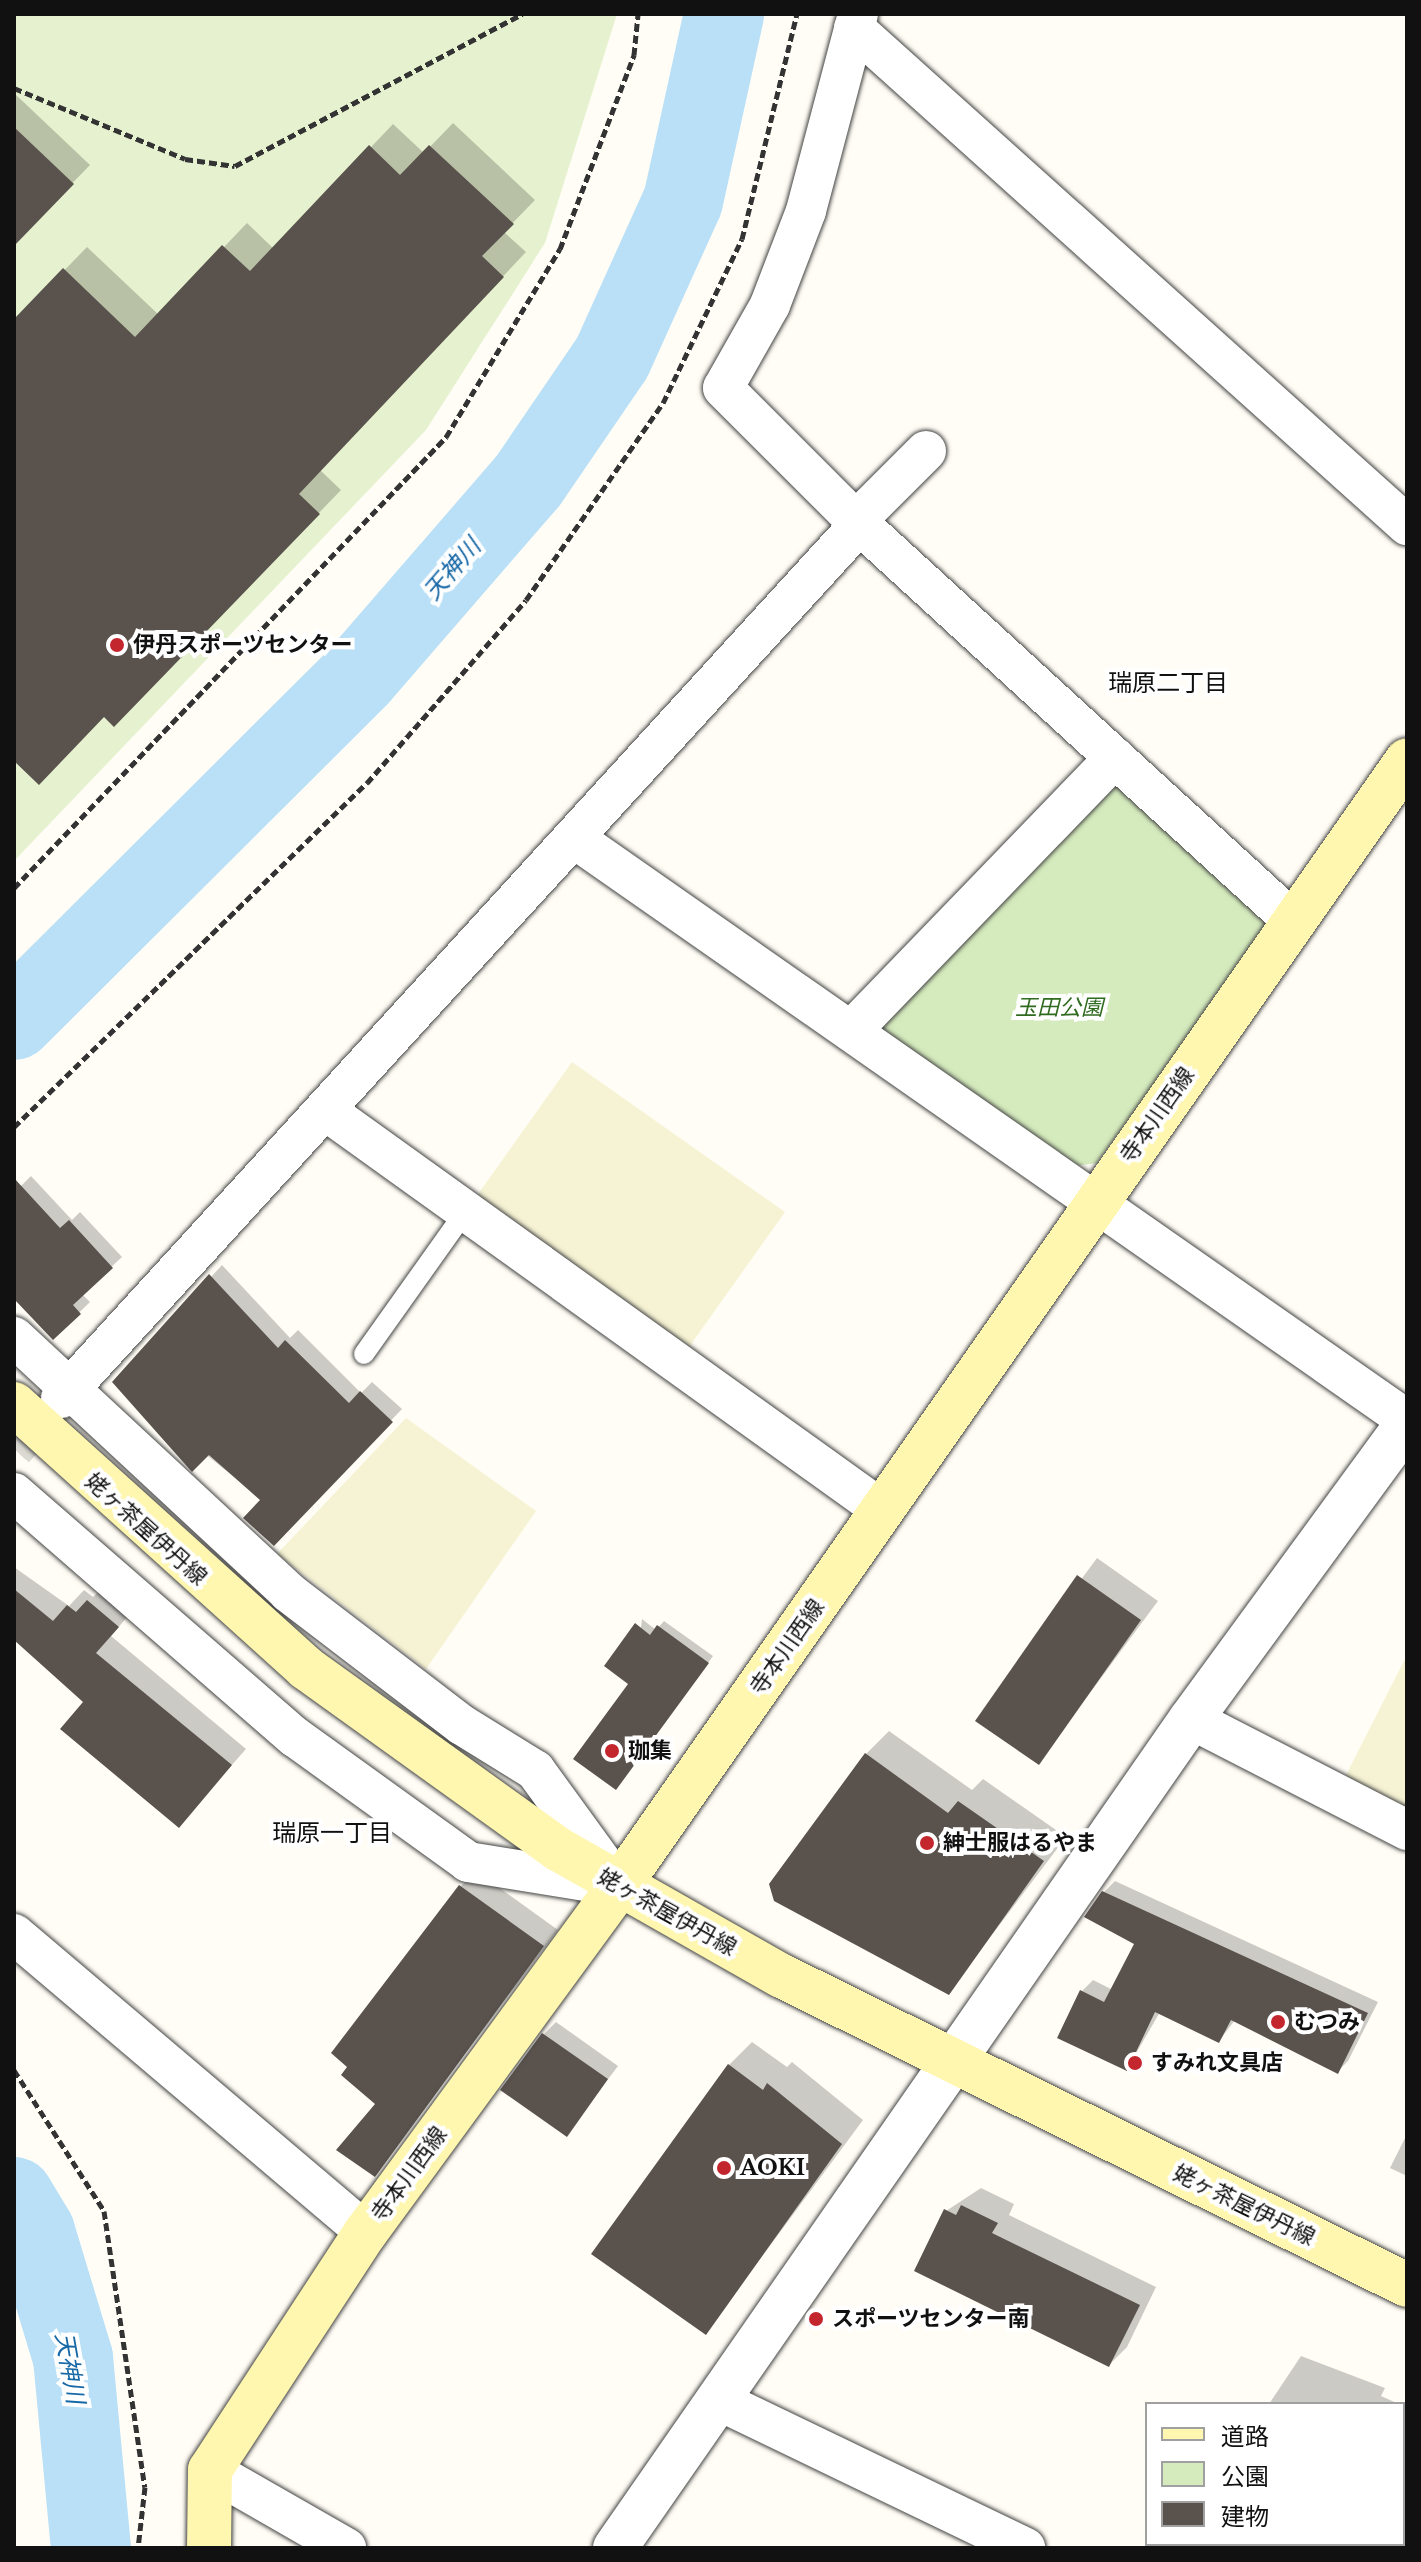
<!DOCTYPE html>
<html>
<head>
<meta charset="utf-8">
<style>
  body { margin:0 }
  #map { position:relative; width:1421px; height:2562px; overflow:hidden; background:#fffdf5; font-family:"Libre Baskerville","Noto Sans JP",serif }
  div>[style] { position:absolute }
  [style*='--x'] { left:calc(var(--x)*1px); top:calc(var(--y)*1px); width:calc(var(--w)*1px); rotate:calc(var(--a)*1deg) }
  .farmland>* { inset:0; background:#f6f3d4 }
  .green>* { inset:0; background:#d5ebbd }
  .pitch>* { inset:0; background:#e6f2cf }
  .shadow>* { inset:0; background:#0003 }
  .river>* { height:80px; margin:-40px; padding:0 40px; transform-origin:40px; border-radius:40px; background:#b9e0f7 }
  .building>* { inset:0; background:#5a524d }
  .minor-tunnel>* { height:40px; margin-top:-20px; transform-origin:0; background:repeating-linear-gradient(90deg,#dbdad3 0 40px,transparent 0 60px) }
  .path>* { height:5px; margin-top:-2.5px; transform-origin:0; background:repeating-linear-gradient(90deg,#333 0 8px,transparent 0 12px) }
  .roads { filter:drop-shadow(0 0 2px #444) drop-shadow(0 0 2px #444) }
  .service>* { height:20px; margin:-10px; padding:0 10px; transform-origin:10px; border-radius:10px; background:#fff }
  .minor>* { height:40px; margin:-20px; padding:0 20px; transform-origin:20px; border-radius:20px; background:#fff }
  .tertiary>* { height:44px; margin:-22px; padding:0 22px; transform-origin:22px; border-radius:22px; background:#fff }
  .secondary>* { height:44px; margin:-22px; padding:0 22px; transform-origin:22px; border-radius:22px; background:#fff6b0 }
  .dots>* { width:22px; height:22px; translate:-50% -50%; box-sizing:border-box; border:4px solid #fff; border-radius:50% }
  span { translate:-50% -50%; white-space:nowrap; text-align:center; line-height:1.15; -webkit-text-stroke:8px #fff; paint-order:stroke }
  .poi-label { font-size:22px; color:#111; font-weight:700 }
  .left { translate:0 -50%; text-align:left }
  .park-label { font-size:22px; color:#2f6b1f; font-style:italic }
  .street-label { font-size:22px; color:#111 }
  .water-label { font-size:24px; color:#1768a6; font-style:italic }
  .neighbourhood-label { font-size:24px; color:#111 }
  .frame { position:absolute; inset:0; border:16px solid #111; pointer-events:none }
  .legend { position:absolute; left:1145px; top:2402px; width:260px; height:144px; box-sizing:border-box; background:#fff; border:2px solid #a0a0a0; margin:0; padding:10px 14px; list-style:none; font-size:24px; color:#111 }
  .legend li { display:flex; align-items:center; gap:16px; height:40px }
  .legend b { width:40px; border:2px solid #a0a0a0 }
</style>
</head>
<body>
<div id="map">
  <div class="farmland">
    <i style="clip-path:polygon(572px 1062px,785px 1212px,689px 1347px,476px 1197px)"></i>
    <i style="clip-path:polygon(406px 1418px,536px 1511px,426px 1669px,277px 1554px)"></i>
    <i style="clip-path:polygon(1407px 1655px,1407px 1819px,1341px 1785px)"></i>
  </div>
  <div class="green">
    <i style="clip-path:polygon(1117px 782px,1264px 908px,1267px 927px,1097px 1163px,1075px 1166px,870px 1031px)"></i>
  </div>
  <div class="pitch">
    <i style="clip-path:polygon(14px 14px,617px 14px,545px 243px,426px 430px,14px 861px)"></i>
  </div>
  <div class="shadow">
    <i style="clip-path:polygon(14px 93px,90px 165px,23px 234px,14px 226px)"></i>
    <i style="clip-path:polygon(453px 123px,535px 200px,504px 232px,526px 252px,320px 470px,341px 490px,137px 702px,14px 758px,14px 322px,87px 247px,159px 315px,247px 223px,274px 249px,393px 124px,424px 153px)"></i>
    <i style="clip-path:polygon(31px 1176px,72px 1220px,80px 1212px,122px 1257px,82px 1294px,90px 1302px,53px 1338px,14px 1296px,14px 1193px)"></i>
    <i style="clip-path:polygon(222px 1265px,290px 1338px,298px 1330px,361px 1393px,372px 1382px,402px 1409px,274px 1543px,263px 1500px,115px 1382px)"></i>
    <i style="clip-path:polygon(1097px 1558px,1158px 1601px,1038px 1763px,977px 1720px)"></i>
    <i style="clip-path:polygon(14px 1567px,69px 1606px,84px 1590px,93px 1597px,104px 1586px,133px 1610px,111px 1636px,246px 1749px,179px 1825px,85px 1702px,14px 1639px)"></i>
    <i style="clip-path:polygon(642px 1619px,656px 1630px,664px 1621px,713px 1656px,621px 1782px)"></i>
    <i style="clip-path:polygon(889px 1731px,972px 1790px,983px 1779px,1066px 1837px,948px 1993px,866px 1754px)"></i>
    <i style="clip-path:polygon(476px 1871px,558px 1930px,375px 2174px,378px 2104px,461px 1886px)"></i>
    <i style="clip-path:polygon(1115px 1881px,1378px 2002px,1348px 2061px,1337px 2072px,1235px 2020px,1219px 2041px,1160px 2012px,1127px 2069px,1082px 1991px,1093px 1980px,1113px 1990px,1137px 1943px,1104px 1892px)"></i>
    <i style="clip-path:polygon(556px 2022px,618px 2066px,566px 2135px,544px 2034px)"></i>
    <i style="clip-path:polygon(752px 2042px,787px 2067px,792px 2062px,863px 2120px,706px 2332px,729px 2065px)"></i>
    <i style="clip-path:polygon(1407px 2134px,1407px 2176px,1390px 2168px)"></i>
    <i style="clip-path:polygon(981px 2188px,1014px 2204px,1009px 2215px,1156px 2287px,1127px 2347px,1109px 2365px,946px 2211px)"></i>
    <i style="clip-path:polygon(1301px 2356px,1385px 2388px,1381px 2396px,1399px 2404px,1269px 2404px)"></i>
    <i style="clip-path:polygon(1403px 2406px,1407px 2408px,1407px 2527px,1403px 2525px)"></i>
  </div>
  <div class="river">
    <i style="--x:14;--y:1020;--w:487;--a:-44.9"></i>
    <i style="--x:359;--y:676;--w:258;--a:-49.1"></i>
    <i style="--x:528;--y:481;--w:149;--a:-55.7"></i>
    <i style="--x:612;--y:358;--w:172;--a:-65.7"></i>
    <i style="--x:683;--y:201;--w:191;--a:-77.6"></i>
    <i style="--x:14;--y:2197;--w:41;--a:59"></i>
    <i style="--x:35;--y:2232;--w:132;--a:73.2"></i>
    <i style="--x:73;--y:2358;--w:191;--a:84.6"></i>
  </div>
  <div class="building">
    <i style="clip-path:polygon(14px 127px,74px 184px,14px 246px)"></i>
    <i style="clip-path:polygon(369px 145px,400px 175px,429px 145px,514px 224px,482px 256px,504px 277px,299px 494px,320px 514px,114px 727px,104px 717px,39px 785px,14px 761px,14px 319px,63px 268px,135px 337px,222px 245px,250px 271px)"></i>
    <i style="clip-path:polygon(14px 1178px,60px 1228px,69px 1220px,113px 1268px,73px 1305px,81px 1314px,53px 1340px,14px 1299px)"></i>
    <i style="clip-path:polygon(209px 1274px,278px 1348px,285px 1340px,349px 1403px,360px 1391px,393px 1422px,274px 1546px,243px 1518px,260px 1500px,209px 1455px,192px 1472px,112px 1382px)"></i>
    <i style="clip-path:polygon(1077px 1575px,1141px 1620px,1039px 1765px,975px 1721px)"></i>
    <i style="clip-path:polygon(14px 1589px,53px 1621px,67px 1605px,76px 1612px,87px 1600px,119px 1627px,96px 1653px,232px 1765px,179px 1828px,60px 1729px,83px 1702px,14px 1640px)"></i>
    <i style="clip-path:polygon(635px 1623px,650px 1635px,657px 1625px,709px 1663px,616px 1790px,573px 1759px,628px 1684px,604px 1666px)"></i>
    <i style="clip-path:polygon(865px 1753px,948px 1813px,958px 1801px,1044px 1861px,949px 1995px,774px 1901px,769px 1884px)"></i>
    <i style="clip-path:polygon(459px 1885px,544px 1946px,375px 2177px,336px 2150px,375px 2104px,341px 2075px,347px 2067px,331px 2053px)"></i>
    <i style="clip-path:polygon(1102px 1891px,1368px 2013px,1338px 2074px,1231px 2020px,1219px 2043px,1155px 2012px,1127px 2071px,1057px 2038px,1080px 1990px,1104px 2002px,1134px 1944px,1084px 1917px)"></i>
    <i style="clip-path:polygon(542px 2033px,608px 2079px,567px 2137px,500px 2090px)"></i>
    <i style="clip-path:polygon(728px 2064px,763px 2090px,767px 2083px,842px 2144px,706px 2335px,591px 2254px)"></i>
    <i style="clip-path:polygon(961px 2205px,998px 2223px,992px 2233px,1140px 2305px,1109px 2367px,914px 2271px,944px 2209px,956px 2215px)"></i>
  </div>
  <div class="minor-tunnel">
    <i style="--x:14;--y:1449;--w:65;--a:-47.5"></i>
  </div>
  <div class="path">
    <i style="--x:14;--y:88;--w:185;--a:22.5"></i>
    <i style="--x:185;--y:159;--w:50;--a:8"></i>
    <i style="--x:235;--y:166;--w:325;--a:-27.9"></i>
    <i style="--x:14;--y:888;--w:625;--a:-46.23"></i>
    <i style="--x:446;--y:437;--w:220;--a:-58.8"></i>
    <i style="--x:560;--y:249;--w:208;--a:-69.1"></i>
    <i style="--x:634;--y:55;--w:41;--a:-84.4"></i>
    <i style="--x:14;--y:1127;--w:493;--a:-44.3"></i>
    <i style="--x:367;--y:783;--w:242;--a:-49"></i>
    <i style="--x:526;--y:600;--w:240;--a:-55.2"></i>
    <i style="--x:663;--y:403;--w:182;--a:-64.3"></i>
    <i style="--x:742;--y:239;--w:232;--a:-76.3"></i>
    <i style="--x:14;--y:2070;--w:167;--a:57.4"></i>
    <i style="--x:104;--y:2211;--w:279;--a:81.6"></i>
    <i style="--x:145;--y:2487;--w:61;--a:96.5"></i>
  </div>
  <div class="roads">
    <div class="service">
      <i style="--x:364;--y:1354;--w:174;--a:-54.6"></i>
    </div>
    <div class="minor">
      <i style="--x:858;--y:14;--w:204;--a:104.8"></i>
      <i style="--x:806;--y:211;--w:101;--a:111"></i>
      <i style="--x:770;--y:305;--w:95;--a:119.5"></i>
      <i style="--x:723;--y:388;--w:188;--a:45"></i>
      <i style="--x:856;--y:521;--w:592;--a:42.47"></i>
      <i style="--x:854;--y:28;--w:744;--a:41.95"></i>
      <i style="--x:856;--y:521;--w:99;--a:-45"></i>
      <i style="--x:574;--y:838;--w:1016;--a:34.94"></i>
      <i style="--x:851;--y:1031;--w:380;--a:-46"></i>
      <i style="--x:325;--y:1110;--w:686;--a:35.68"></i>
      <i style="--x:14;--y:1337;--w:374;--a:42.9"></i>
      <i style="--x:288;--y:1592;--w:219;--a:37.4"></i>
      <i style="--x:462;--y:1725;--w:86;--a:31.7"></i>
      <i style="--x:535;--y:1770;--w:140;--a:54"></i>
      <i style="--x:61;--y:1398;--w:1184;--a:-47.57"></i>
      <i style="--x:14;--y:1493;--w:372;--a:41"></i>
      <i style="--x:295;--y:1737;--w:213;--a:35.8"></i>
      <i style="--x:468;--y:1862;--w:150;--a:9.2"></i>
      <i style="--x:1191;--y:1719;--w:243;--a:27.2"></i>
      <i style="--x:14;--y:1934;--w:461;--a:40.3"></i>
      <i style="--x:718;--y:2400;--w:341;--a:25.7"></i>
      <i style="--x:210;--y:2470;--w:157;--a:29.8"></i>
    </div>
    <div class="tertiary">
      <i style="--x:615;--y:2548;--w:1009;--a:-55.21"></i>
      <i style="--x:1191;--y:1719;--w:366;--a:-53.8"></i>
    </div>
    <div class="secondary">
      <i style="--x:14;--y:1404;--w:394;--a:42.1"></i>
      <i style="--x:306;--y:1668;--w:310;--a:35.7"></i>
      <i style="--x:558;--y:1849;--w:257;--a:29.6"></i>
      <i style="--x:782;--y:1976;--w:697;--a:26.31"></i>
      <i style="--x:209;--y:2548;--w:78;--a:-89.3"></i>
      <i style="--x:210;--y:2470;--w:285;--a:-56.8"></i>
      <i style="--x:366;--y:2232;--w:429;--a:-53.8"></i>
      <i style="--x:619;--y:1886;--w:1374;--a:-55.01"></i>
    </div>
  </div>
  <div class="dots">
    <i style="left:117px;top:645px;background:#c4262e"></i>
    <i style="left:612px;top:1751px;background:#c4262e"></i>
    <i style="left:927px;top:1843px;background:#c4262e"></i>
    <i style="left:1278px;top:2022px;background:#c4262e"></i>
    <i style="left:1135px;top:2063px;background:#c4262e"></i>
    <i style="left:724px;top:2168px;background:#c4262e"></i>
    <i style="left:816px;top:2319px;background:#c4262e"></i>
  </div>
  <div class="poi-label">
    <span class="left" style="left:133px;top:645px">伊丹スポーツセンター</span>
    <span class="left" style="left:628px;top:1751px">珈集</span>
    <span class="left" style="left:943px;top:1843px">紳士服はるやま</span>
    <span class="left" style="left:1294px;top:2022px">むつみ</span>
    <span class="left" style="left:1151px;top:2063px">すみれ文具店</span>
    <span class="left" style="left:740px;top:2168px">AOKI</span>
    <span class="left" style="left:832px;top:2319px">スポーツセンター南</span>
  </div>
  <div class="park-label">
    <span style="left:1059px;top:1008px">玉田公園</span>
  </div>
  <div class="street-label">
    <span style="left:1157px;top:1115px;rotate:-55deg">寺本川西線</span>
    <span style="left:146px;top:1529px;rotate:42deg">姥ヶ茶屋伊丹線</span>
    <span style="left:787px;top:1647px;rotate:-55deg">寺本川西線</span>
    <span style="left:667px;top:1912px;rotate:29deg">姥ヶ茶屋伊丹線</span>
    <span style="left:409px;top:2174px;rotate:-54deg">寺本川西線</span>
    <span style="left:1244px;top:2205px;rotate:26deg">姥ヶ茶屋伊丹線</span>
  </div>
  <div class="water-label">
    <span style="left:452px;top:569px;rotate:-49deg">天神川</span>
    <span style="left:70px;top:2368px;rotate:80deg">天神川</span>
  </div>
  <div class="neighbourhood-label">
    <span style="left:1168px;top:683px">瑞原二丁目</span>
    <span style="left:332px;top:1833px">瑞原一丁目</span>
  </div>
  <div class="frame"></div>
  <ul class="legend">
  <li><b style="height:10px;background:#fff6b0"></b>道路</li>
  <li><b style="height:22px;background:#d5ebbd"></b>公園</li>
  <li><b style="height:22px;background:#5a524d"></b>建物</li>
  </ul>
</div>
</body>
</html>
